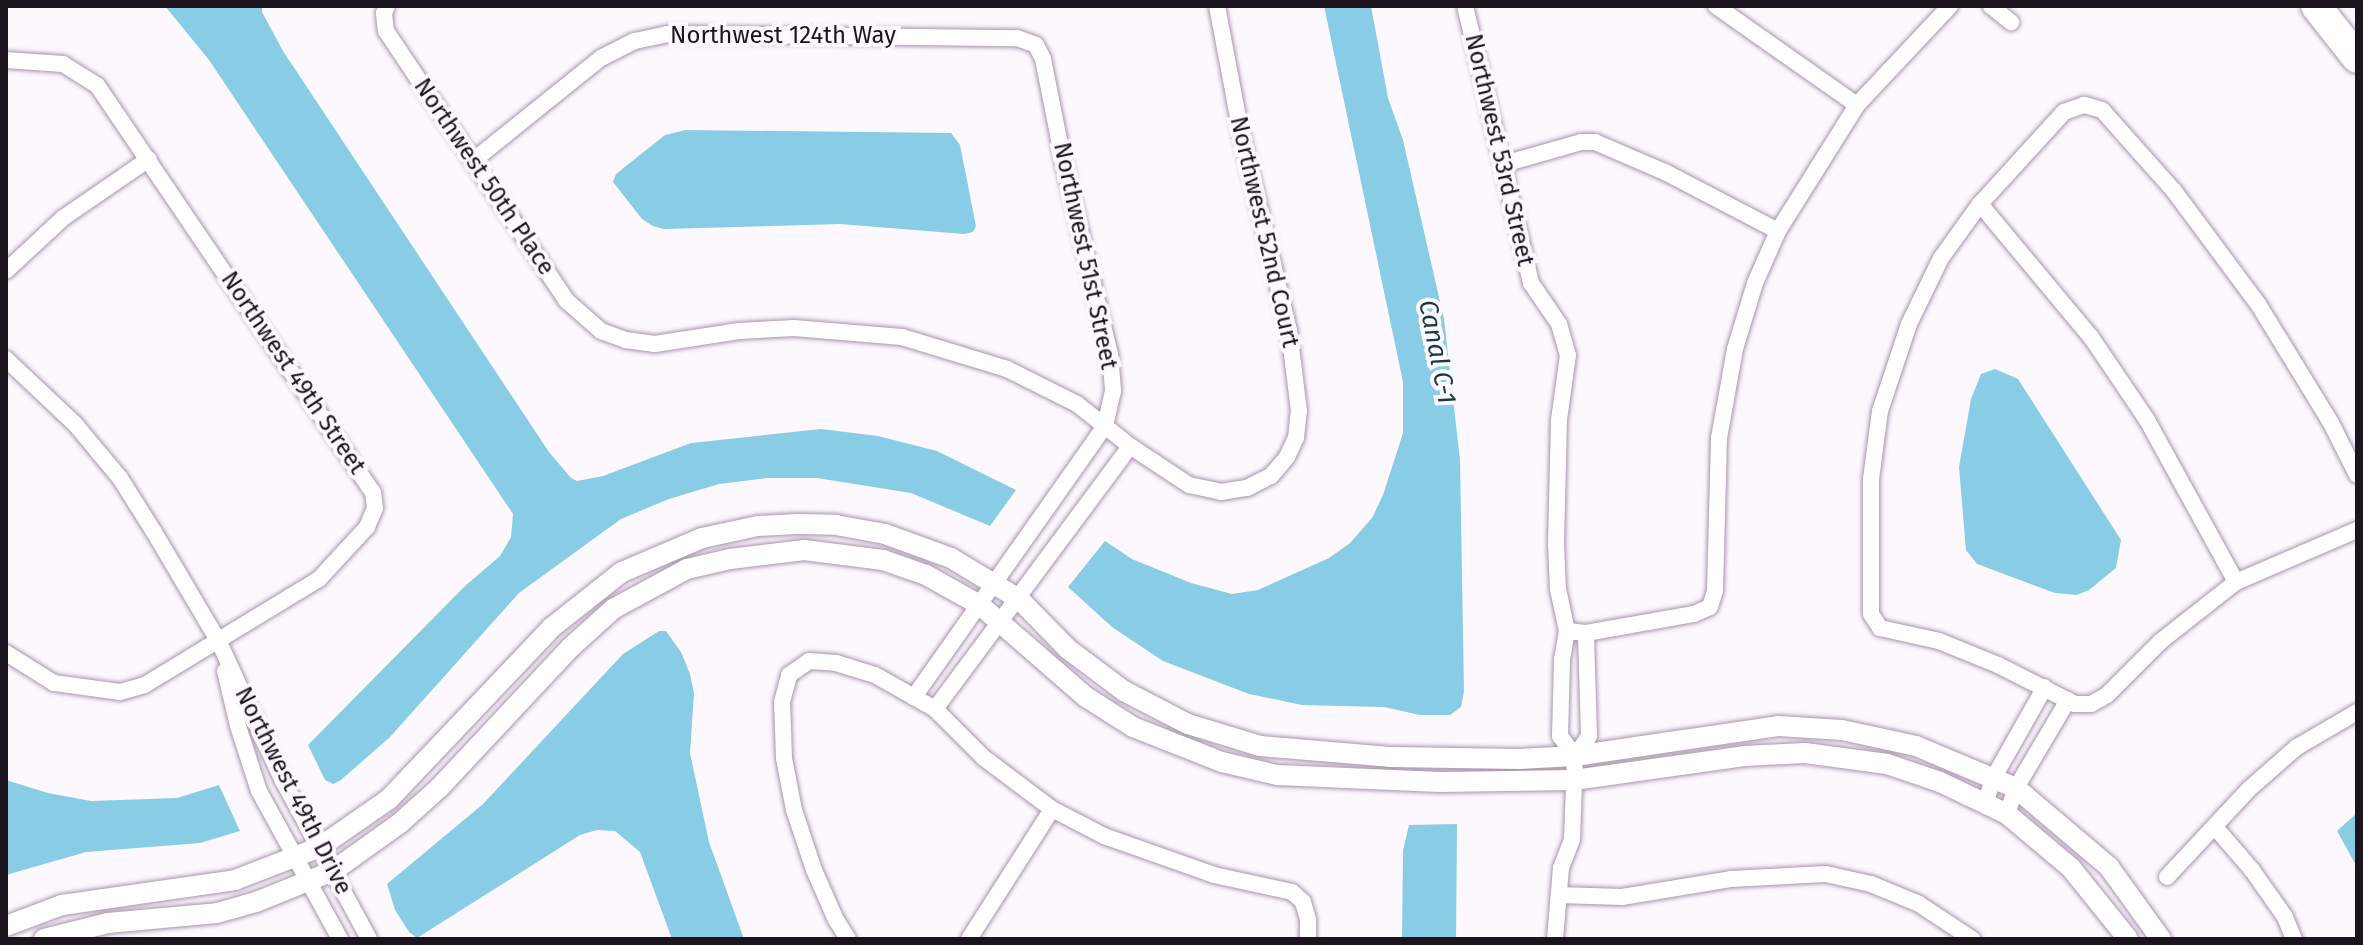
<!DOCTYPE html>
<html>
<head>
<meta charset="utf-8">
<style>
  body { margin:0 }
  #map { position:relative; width:2363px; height:945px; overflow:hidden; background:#fcf8fe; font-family:"Fira Sans",sans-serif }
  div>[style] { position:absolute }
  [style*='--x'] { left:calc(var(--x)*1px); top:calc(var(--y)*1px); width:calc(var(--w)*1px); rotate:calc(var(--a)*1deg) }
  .water>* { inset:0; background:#88cde5 }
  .roads { filter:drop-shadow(0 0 2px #a993ae) drop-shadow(0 0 2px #a993ae) }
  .minor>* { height:16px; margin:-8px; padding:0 8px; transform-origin:8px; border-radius:8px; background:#fff }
  .tertiary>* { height:20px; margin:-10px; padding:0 10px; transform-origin:10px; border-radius:10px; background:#fff }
  .motorway>* { height:30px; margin:-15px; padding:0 15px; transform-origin:15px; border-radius:15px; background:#fff }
  span { translate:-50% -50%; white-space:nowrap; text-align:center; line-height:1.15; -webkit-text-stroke:8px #fcf8fe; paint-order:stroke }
  .street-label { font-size:24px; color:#1b131d }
  .water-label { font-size:26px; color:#193944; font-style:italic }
  .frame { position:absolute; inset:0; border:8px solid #1b131d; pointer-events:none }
</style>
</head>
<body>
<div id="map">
  <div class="water">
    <i style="clip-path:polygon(165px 6px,262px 6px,262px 12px,283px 51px,549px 452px,571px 478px,577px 481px,603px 476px,691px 443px,821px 429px,878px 436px,937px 451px,1016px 490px,990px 526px,911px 493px,817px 478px,767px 478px,719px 484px,669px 499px,621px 519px,519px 593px,390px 737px,341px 780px,333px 784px,325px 780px,308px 745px,465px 586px,500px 556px,511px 537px,513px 514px,209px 60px)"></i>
    <i style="clip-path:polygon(1324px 6px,1371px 6px,1388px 98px,1403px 140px,1444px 319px,1460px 460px,1463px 633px,1464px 691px,1461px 707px,1450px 715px,1420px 715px,1384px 707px,1302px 705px,1249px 694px,1163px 661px,1112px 627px,1068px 587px,1105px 541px,1132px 559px,1191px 583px,1232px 594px,1258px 590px,1329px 558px,1350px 543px,1372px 518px,1383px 495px,1403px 433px,1403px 382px)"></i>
    <i style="clip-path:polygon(685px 130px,951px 133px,960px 145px,976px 226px,973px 232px,964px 234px,840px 224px,664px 229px,653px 226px,642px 219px,613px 182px,616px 174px,665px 135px)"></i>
    <i style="clip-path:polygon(1995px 369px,2018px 379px,2121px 540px,2116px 568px,2089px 590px,2077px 595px,2055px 593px,1977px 564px,1966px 550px,1959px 467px,1971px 399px,1981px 374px)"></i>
    <i style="clip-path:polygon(659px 631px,666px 631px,681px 652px,690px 674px,694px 693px,690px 753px,709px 842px,744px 939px,672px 939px,640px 852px,615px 831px,597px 830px,580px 835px,417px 938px,409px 932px,395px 910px,387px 884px,483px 804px,623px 654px)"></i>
    <i style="clip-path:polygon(6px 780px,48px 793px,91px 801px,177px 798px,219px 785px,240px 831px,200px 843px,86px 852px,6px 875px)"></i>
    <i style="clip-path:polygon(2357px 813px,2357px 867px,2337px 831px)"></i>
    <i style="clip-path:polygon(1457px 824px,1456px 939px,1402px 939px,1403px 851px,1409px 825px)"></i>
  </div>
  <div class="roads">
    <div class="minor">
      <i style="--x:387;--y:6;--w:8;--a:113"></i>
      <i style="--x:384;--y:13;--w:18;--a:84"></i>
      <i style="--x:386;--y:31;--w:325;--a:56.2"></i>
      <i style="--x:567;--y:301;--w:45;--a:41.4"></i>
      <i style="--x:601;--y:331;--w:27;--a:20"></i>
      <i style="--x:626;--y:340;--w:29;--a:8"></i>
      <i style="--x:655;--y:344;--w:85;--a:-8.8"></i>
      <i style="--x:739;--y:331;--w:55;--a:-3.1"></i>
      <i style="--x:794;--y:328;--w:108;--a:4.8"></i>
      <i style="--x:902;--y:337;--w:110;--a:16.9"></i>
      <i style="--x:1007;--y:369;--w:78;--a:26.6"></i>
      <i style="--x:1077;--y:404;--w:68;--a:38.4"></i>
      <i style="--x:1130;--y:446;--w:71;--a:33.5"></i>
      <i style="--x:1189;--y:485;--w:33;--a:12"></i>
      <i style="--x:1221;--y:492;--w:26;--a:-9"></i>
      <i style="--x:1247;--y:488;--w:27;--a:-27"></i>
      <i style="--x:1271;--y:476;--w:25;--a:-50"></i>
      <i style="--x:1287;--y:457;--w:21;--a:-65"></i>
      <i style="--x:1296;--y:438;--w:27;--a:-84"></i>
      <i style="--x:1299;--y:411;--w:81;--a:-97.1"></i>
      <i style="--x:1289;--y:331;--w:204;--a:-103.6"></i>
      <i style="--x:1241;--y:133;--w:129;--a:-100.7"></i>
      <i style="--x:1465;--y:6;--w:285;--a:76.6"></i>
      <i style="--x:1531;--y:283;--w:50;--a:55.7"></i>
      <i style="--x:1559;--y:324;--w:32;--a:74"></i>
      <i style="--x:1568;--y:355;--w:66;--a:97.9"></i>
      <i style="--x:1559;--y:420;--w:124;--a:91.4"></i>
      <i style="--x:1556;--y:544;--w:45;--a:87.5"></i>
      <i style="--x:1558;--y:589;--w:43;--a:77.9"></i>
      <i style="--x:1567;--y:631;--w:29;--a:100"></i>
      <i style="--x:1562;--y:660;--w:76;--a:91.5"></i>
      <i style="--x:1560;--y:736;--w:25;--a:53"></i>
      <i style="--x:1716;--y:6;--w:172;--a:35.1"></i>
      <i style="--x:1991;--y:6;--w:26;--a:39"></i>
      <i style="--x:6;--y:60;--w:57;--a:4"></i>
      <i style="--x:63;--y:64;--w:40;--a:32"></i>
      <i style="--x:97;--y:85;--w:492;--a:55.9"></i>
      <i style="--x:373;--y:492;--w:16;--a:83"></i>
      <i style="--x:375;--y:508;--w:21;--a:113"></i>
      <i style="--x:367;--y:527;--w:71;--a:132.7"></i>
      <i style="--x:319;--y:579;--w:204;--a:148.7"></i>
      <i style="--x:145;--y:685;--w:26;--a:164"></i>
      <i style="--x:120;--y:692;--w:67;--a:-172.2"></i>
      <i style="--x:54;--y:683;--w:57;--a:-148"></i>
      <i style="--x:474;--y:160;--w:163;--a:-38.8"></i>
      <i style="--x:601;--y:58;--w:38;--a:-27"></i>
      <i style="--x:635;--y:41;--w:33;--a:-12"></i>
      <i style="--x:667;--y:34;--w:350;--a:0.7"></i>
      <i style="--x:1017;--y:38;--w:20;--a:20"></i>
      <i style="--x:1036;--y:45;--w:16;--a:63"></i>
      <i style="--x:1043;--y:59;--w:103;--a:78.8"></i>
      <i style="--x:1063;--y:160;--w:201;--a:76.4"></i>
      <i style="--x:1110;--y:355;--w:36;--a:85"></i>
      <i style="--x:1113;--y:391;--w:36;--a:103"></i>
      <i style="--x:1105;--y:426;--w:332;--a:125.2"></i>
      <i style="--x:1504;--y:164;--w:80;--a:-15.9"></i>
      <i style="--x:1581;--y:142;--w:14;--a:0"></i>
      <i style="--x:1595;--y:142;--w:78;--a:23.3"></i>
      <i style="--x:1667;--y:173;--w:125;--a:27.6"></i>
      <i style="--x:1980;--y:204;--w:173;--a:50.2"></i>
      <i style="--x:2091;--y:337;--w:100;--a:56"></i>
      <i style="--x:2147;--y:420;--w:185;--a:61.2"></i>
      <i style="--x:6;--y:271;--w:78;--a:-42.9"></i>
      <i style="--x:63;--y:218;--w:104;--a:-34.5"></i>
      <i style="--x:6;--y:359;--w:95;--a:43.3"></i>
      <i style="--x:75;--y:424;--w:70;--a:50.2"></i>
      <i style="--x:120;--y:478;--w:64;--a:57.8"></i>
      <i style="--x:154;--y:532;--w:128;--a:59.4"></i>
      <i style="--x:219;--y:642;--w:153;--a:65.3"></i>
      <i style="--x:283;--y:781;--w:180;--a:61.4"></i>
      <i style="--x:2357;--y:475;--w:58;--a:-116.6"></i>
      <i style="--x:2331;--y:423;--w:140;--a:-121.5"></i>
      <i style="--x:2258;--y:304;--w:141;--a:-126.6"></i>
      <i style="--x:2174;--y:191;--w:108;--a:-131.6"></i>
      <i style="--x:2102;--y:110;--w:19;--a:-164"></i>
      <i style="--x:2084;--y:105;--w:21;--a:161"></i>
      <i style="--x:2064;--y:112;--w:125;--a:132.4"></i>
      <i style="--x:1980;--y:204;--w:67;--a:125.8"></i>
      <i style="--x:1941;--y:258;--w:73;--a:115.9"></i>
      <i style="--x:1909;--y:324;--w:92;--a:108.4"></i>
      <i style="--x:1880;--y:411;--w:69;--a:97.5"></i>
      <i style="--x:1871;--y:479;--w:135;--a:90"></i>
      <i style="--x:1871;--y:614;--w:17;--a:57"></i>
      <i style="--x:1880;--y:628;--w:60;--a:12.4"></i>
      <i style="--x:1939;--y:641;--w:64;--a:22.1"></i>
      <i style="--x:1998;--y:665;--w:86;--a:26.9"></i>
      <i style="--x:2075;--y:704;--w:16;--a:0"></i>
      <i style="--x:2091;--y:704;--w:18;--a:-29"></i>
      <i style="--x:2107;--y:695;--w:76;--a:-45"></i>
      <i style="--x:2161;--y:641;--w:95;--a:-38.2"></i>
      <i style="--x:2236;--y:582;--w:132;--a:-23.3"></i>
      <i style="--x:1567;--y:631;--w:19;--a:6"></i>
      <i style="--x:1586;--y:633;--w:110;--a:-10"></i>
      <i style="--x:1694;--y:614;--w:17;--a:-24"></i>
      <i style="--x:1710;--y:607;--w:17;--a:-73"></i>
      <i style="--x:1715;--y:591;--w:153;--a:-88.5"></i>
      <i style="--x:1719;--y:438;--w:90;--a:-79.8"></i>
      <i style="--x:1735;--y:349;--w:69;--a:-73.1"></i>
      <i style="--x:1755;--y:283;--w:57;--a:-66.1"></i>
      <i style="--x:1778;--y:231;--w:149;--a:-57.9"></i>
      <i style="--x:1857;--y:105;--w:136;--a:-46.8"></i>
      <i style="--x:225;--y:671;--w:57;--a:76.7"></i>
      <i style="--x:238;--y:726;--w:68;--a:72.1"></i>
      <i style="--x:259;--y:791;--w:169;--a:61.3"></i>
      <i style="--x:935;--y:709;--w:327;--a:-53.4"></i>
      <i style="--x:1986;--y:801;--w:25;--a:-72"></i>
      <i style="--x:1994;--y:777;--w:103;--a:-60.5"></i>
      <i style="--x:2007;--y:814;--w:28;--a:-71"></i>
      <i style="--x:2016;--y:788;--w:102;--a:-59.4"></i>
      <i style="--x:2215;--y:827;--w:57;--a:49.3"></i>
      <i style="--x:2252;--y:870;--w:57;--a:54.9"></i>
      <i style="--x:2285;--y:917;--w:24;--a:68"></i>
      <i style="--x:2167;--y:877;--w:120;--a:-47"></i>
      <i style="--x:2249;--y:789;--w:64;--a:-41.2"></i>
      <i style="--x:2297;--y:747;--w:69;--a:-30.3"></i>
      <i style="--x:1559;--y:895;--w:63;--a:1.8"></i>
      <i style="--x:1622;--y:897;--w:110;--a:-9.4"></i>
      <i style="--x:1731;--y:879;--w:95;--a:-3"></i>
      <i style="--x:1826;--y:874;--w:46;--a:12.5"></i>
      <i style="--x:1871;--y:884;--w:52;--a:22.6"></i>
      <i style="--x:1919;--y:904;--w:64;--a:33.4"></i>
      <i style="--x:848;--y:939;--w:22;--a:-122"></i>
      <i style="--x:836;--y:920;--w:55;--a:-113.7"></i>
      <i style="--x:814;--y:870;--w:63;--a:-108.4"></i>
      <i style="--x:794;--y:810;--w:53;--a:-100.9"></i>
      <i style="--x:784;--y:758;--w:56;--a:-92"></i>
      <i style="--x:782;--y:702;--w:28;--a:-75"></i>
      <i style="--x:789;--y:675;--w:24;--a:-35"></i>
      <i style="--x:809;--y:661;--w:27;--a:4"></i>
      <i style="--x:836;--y:663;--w:41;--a:17.1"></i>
      <i style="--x:875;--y:675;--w:69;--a:29.5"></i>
      <i style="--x:935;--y:709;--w:69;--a:45"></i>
      <i style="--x:984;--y:758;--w:85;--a:36.9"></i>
      <i style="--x:1052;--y:809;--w:59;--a:27.4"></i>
      <i style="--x:1104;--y:836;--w:117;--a:19.5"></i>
      <i style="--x:1214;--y:875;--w:80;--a:12.3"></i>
      <i style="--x:1292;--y:892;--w:15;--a:42"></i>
      <i style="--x:1303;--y:902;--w:19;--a:74"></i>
      <i style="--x:1308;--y:920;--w:19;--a:90"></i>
      <i style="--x:969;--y:939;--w:154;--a:-57.4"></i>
      <i style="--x:1555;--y:939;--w:71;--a:-85.2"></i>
      <i style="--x:1561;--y:868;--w:31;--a:-69"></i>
      <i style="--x:1572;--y:839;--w:83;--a:-87.9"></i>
      <i style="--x:1575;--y:756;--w:24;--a:-55"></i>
      <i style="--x:1589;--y:736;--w:103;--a:-91.7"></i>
    </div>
    <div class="tertiary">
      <i style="--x:6;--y:926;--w:60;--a:-20.6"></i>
      <i style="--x:62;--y:905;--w:175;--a:-8.2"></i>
      <i style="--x:235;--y:880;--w:91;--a:-21.2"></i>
      <i style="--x:320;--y:847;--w:84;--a:-34.8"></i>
      <i style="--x:389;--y:799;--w:236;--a:-46.5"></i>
      <i style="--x:551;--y:628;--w:90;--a:-38.3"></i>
      <i style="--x:622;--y:572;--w:87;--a:-23"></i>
      <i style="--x:702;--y:538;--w:57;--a:-12.1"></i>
      <i style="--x:758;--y:526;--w:39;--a:-3"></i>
      <i style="--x:797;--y:524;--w:39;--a:1"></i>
      <i style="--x:836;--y:525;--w:50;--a:10.4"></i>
      <i style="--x:885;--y:534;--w:70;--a:20"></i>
      <i style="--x:951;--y:558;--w:79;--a:31.1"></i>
      <i style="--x:1019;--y:599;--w:70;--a:45.6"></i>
      <i style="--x:1068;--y:649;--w:70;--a:36.9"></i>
      <i style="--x:1124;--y:691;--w:72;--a:27.3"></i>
      <i style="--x:1188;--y:724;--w:75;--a:17"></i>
      <i style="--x:1260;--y:746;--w:130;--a:4.8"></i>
      <i style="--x:1390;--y:757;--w:129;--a:0.9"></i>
      <i style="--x:1519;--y:759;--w:56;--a:-3.1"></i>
      <i style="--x:1575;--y:756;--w:205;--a:-8.4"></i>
      <i style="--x:1778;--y:726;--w:64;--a:3.6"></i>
      <i style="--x:1842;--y:730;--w:76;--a:12.2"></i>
      <i style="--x:1916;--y:746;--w:108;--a:22.8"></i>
      <i style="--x:2016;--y:788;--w:122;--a:40.3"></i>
      <i style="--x:2109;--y:867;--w:89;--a:54.2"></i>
      <i style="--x:44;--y:939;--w:66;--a:-14"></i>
      <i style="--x:108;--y:923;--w:109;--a:-5.2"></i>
      <i style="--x:217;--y:913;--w:41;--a:-15.8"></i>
      <i style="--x:256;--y:902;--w:83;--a:-21.9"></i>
      <i style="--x:333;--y:871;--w:81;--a:-35.5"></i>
      <i style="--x:399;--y:824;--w:54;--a:-42"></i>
      <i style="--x:439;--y:788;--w:192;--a:-46.9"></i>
      <i style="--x:570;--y:648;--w:58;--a:-42.2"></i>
      <i style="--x:613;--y:609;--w:84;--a:-28.4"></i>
      <i style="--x:687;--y:569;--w:44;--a:-13.1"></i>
      <i style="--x:730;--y:559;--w:75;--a:-6.9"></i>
      <i style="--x:804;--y:550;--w:80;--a:7.2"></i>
      <i style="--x:883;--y:560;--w:46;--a:19.2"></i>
      <i style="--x:926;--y:575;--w:62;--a:29.1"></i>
      <i style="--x:980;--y:605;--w:140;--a:41"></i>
      <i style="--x:1086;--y:697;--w:56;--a:32.6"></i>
      <i style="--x:1133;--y:727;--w:96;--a:21.5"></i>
      <i style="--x:1222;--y:762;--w:57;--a:13.3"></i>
      <i style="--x:1277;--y:775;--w:163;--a:2.5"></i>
      <i style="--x:1440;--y:782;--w:134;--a:-0.9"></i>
      <i style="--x:1574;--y:780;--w:172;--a:-8"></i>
      <i style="--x:1744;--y:756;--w:61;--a:-2.8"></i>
      <i style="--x:1805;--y:753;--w:83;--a:7.6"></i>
      <i style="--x:1887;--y:764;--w:56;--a:18.8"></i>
      <i style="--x:1940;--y:782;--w:74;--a:25.5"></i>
      <i style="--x:2007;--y:814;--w:84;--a:40.2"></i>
      <i style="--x:2071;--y:868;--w:91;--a:51.2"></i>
    </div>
    <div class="motorway">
      <i style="--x:2316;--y:6;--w:66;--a:51.7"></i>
    </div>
  </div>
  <div class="street-label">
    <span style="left:783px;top:36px">Northwest 124th Way</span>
    <span style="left:1499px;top:150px;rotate:77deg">Northwest 53rd Street</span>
    <span style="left:484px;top:177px;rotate:56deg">Northwest 50th Place</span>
    <span style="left:1264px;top:232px;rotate:77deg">Northwest 52nd Court</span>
    <span style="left:1085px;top:256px;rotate:78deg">Northwest 51st Street</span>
    <span style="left:293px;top:373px;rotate:56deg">Northwest 49th Street</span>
    <span style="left:293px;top:791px;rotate:63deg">Northwest 49th Drive</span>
  </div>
  <div class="water-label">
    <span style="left:1437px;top:352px;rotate:79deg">Canal C-1</span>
  </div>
  <div class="frame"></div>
</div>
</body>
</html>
